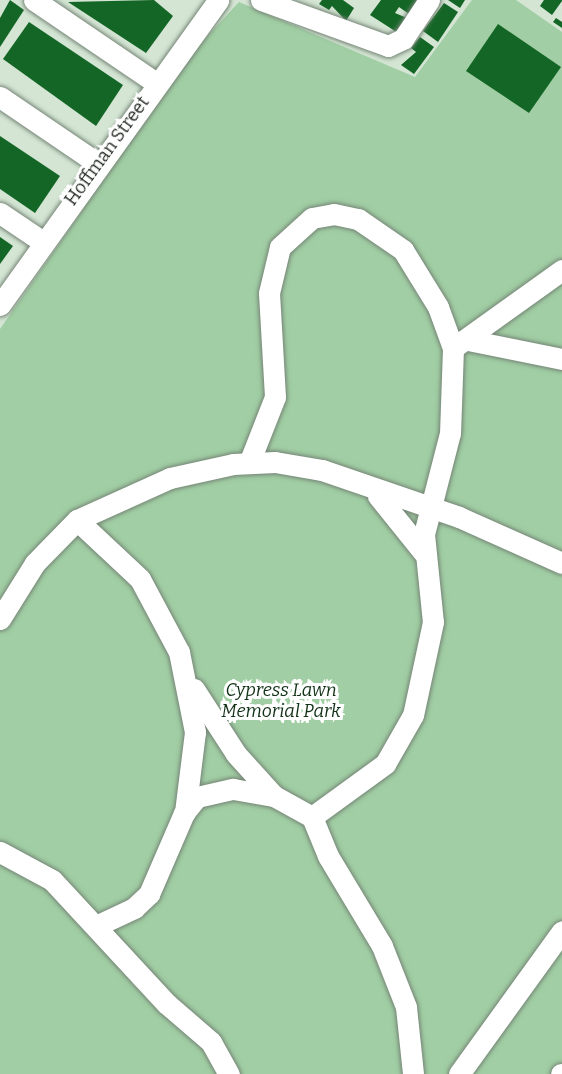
<!DOCTYPE html>
<html>
<head>
<meta charset="utf-8">
<style>
  body { margin:0 }
  #map { position:relative; width:562px; height:1074px; overflow:hidden; background:#d4e5d4; font-family:Bitter,serif }
  div>[style] { position:absolute }
  [style*='--x'] { left:calc(var(--x)*1px); top:calc(var(--y)*1px); width:calc(var(--w)*1px); rotate:calc(var(--a)*1deg) }
  .green>* { inset:0; background:#a1cea4 }
  .building>* { inset:0; background:#146626 }
  .roads { filter:drop-shadow(0 0 2px #758576) drop-shadow(0 0 2px #758576) }
  .minor>* { height:21px; margin:-10.5px; padding:0 10.5px; transform-origin:10.5px; border-radius:10.5px; background:#fff }
  span { translate:-50% -50%; white-space:nowrap; text-align:center; line-height:1.15; -webkit-text-stroke:6px #fff; paint-order:stroke }
  .street-label { font-size:18px; color:#232a24 }
  .park-label { font-size:18px; color:#123217; font-style:italic }
</style>
</head>
<body>
<div id="map">
  <div class="green">
    <i style="clip-path:polygon(472px 0,516px 0,562px 32px,562px 1074px,0 1074px,0 329px,191px 54px,239px 2px,415px 77px)"></i>
  </div>
  <div class="building">
    <i style="clip-path:polygon(10px 0,24px 10px,0 47px,0 18px)"></i>
    <i style="clip-path:polygon(154px 0,173px 16px,146px 53px,68px 2px)"></i>
    <i style="clip-path:polygon(322px 0,343px 0,354px 8px,346px 21px,332px 6px,329px 10px,319px 4px)"></i>
    <i style="clip-path:polygon(417px 0,409px 14px,399px 7px,395px 13px,407px 18px,398px 33px,370px 15px,381px 0)"></i>
    <i style="clip-path:polygon(448px 0,465px 0,460px 8px)"></i>
    <i style="clip-path:polygon(544px 0,562px 0,562px 1px,552px 15px,540px 6px)"></i>
    <i style="clip-path:polygon(444px 3px,458px 12px,438px 42px,423px 31px)"></i>
    <i style="clip-path:polygon(556px 18px,562px 22px,562px 28px,553px 22px)"></i>
    <i style="clip-path:polygon(29px 22px,123px 85px,96px 126px,3px 59px)"></i>
    <i style="clip-path:polygon(498px 24px,561px 67px,529px 113px,466px 71px)"></i>
    <i style="clip-path:polygon(420px 37px,434px 47px,414px 74px,401px 65px,416px 52px,411px 48px)"></i>
    <i style="clip-path:polygon(0 136px,60px 176px,35px 213px,0 189px)"></i>
    <i style="clip-path:polygon(0 237px,13px 246px,0 264px)"></i>
  </div>
  <div class="roads">
    <div class="minor">
      <i style="--x:34;--y:0;--w:148;--a:34.2"></i>
      <i style="--x:261;--y:0;--w:135;--a:19.9"></i>
      <i style="--x:388;--y:46;--w:17;--a:-25"></i>
      <i style="--x:403;--y:39;--w:47;--a:-56.3"></i>
      <i style="--x:0;--y:97;--w:117;--a:34.2"></i>
      <i style="--x:0;--y:213;--w:52;--a:34"></i>
      <i style="--x:0;--y:305;--w:375;--a:-54.4"></i>
      <i style="--x:468;--y:340;--w:96;--a:11.4"></i>
      <i style="--x:453;--y:348;--w:134;--a:-35.6"></i>
      <i style="--x:249;--y:463;--w:71;--a:-68.5"></i>
      <i style="--x:275;--y:397;--w:104;--a:-93.3"></i>
      <i style="--x:269;--y:293;--w:47;--a:-76.6"></i>
      <i style="--x:280;--y:247;--w:43;--a:-42.2"></i>
      <i style="--x:312;--y:218;--w:22;--a:-10"></i>
      <i style="--x:334;--y:214;--w:25;--a:12"></i>
      <i style="--x:358;--y:219;--w:55;--a:34.6"></i>
      <i style="--x:403;--y:250;--w:67;--a:58.4"></i>
      <i style="--x:438;--y:307;--w:44;--a:69.9"></i>
      <i style="--x:453;--y:348;--w:85;--a:92"></i>
      <i style="--x:450;--y:433;--w:104;--a:104.4"></i>
      <i style="--x:424;--y:534;--w:88;--a:84.2"></i>
      <i style="--x:433;--y:622;--w:95;--a:102.1"></i>
      <i style="--x:413;--y:715;--w:56;--a:119.7"></i>
      <i style="--x:385;--y:764;--w:90;--a:144"></i>
      <i style="--x:378;--y:496;--w:73;--a:51.1"></i>
      <i style="--x:77;--y:520;--w:86;--a:43.1"></i>
      <i style="--x:140;--y:579;--w:83;--a:61.9"></i>
      <i style="--x:179;--y:652;--w:82;--a:78.7"></i>
      <i style="--x:195;--y:732;--w:81;--a:97.1"></i>
      <i style="--x:0;--y:619;--w:66;--a:-58"></i>
      <i style="--x:35;--y:563;--w:60;--a:-45.7"></i>
      <i style="--x:77;--y:520;--w:102;--a:-24.3"></i>
      <i style="--x:170;--y:478;--w:65;--a:-12.5"></i>
      <i style="--x:233;--y:464;--w:42;--a:-2.7"></i>
      <i style="--x:275;--y:462;--w:48;--a:9.7"></i>
      <i style="--x:322;--y:470;--w:145;--a:18.9"></i>
      <i style="--x:459;--y:517;--w:113;--a:24.1"></i>
      <i style="--x:194;--y:689;--w:77;--a:57.1"></i>
      <i style="--x:236;--y:754;--w:57;--a:47.9"></i>
      <i style="--x:0;--y:852;--w:59;--a:28.3"></i>
      <i style="--x:52;--y:880;--w:169;--a:47.2"></i>
      <i style="--x:167;--y:1004;--w:58;--a:40.8"></i>
      <i style="--x:211;--y:1042;--w:37;--a:61"></i>
      <i style="--x:98;--y:925;--w:40;--a:-25"></i>
      <i style="--x:134;--y:908;--w:21;--a:-43"></i>
      <i style="--x:149;--y:894;--w:88;--a:-66.6"></i>
      <i style="--x:184;--y:813;--w:21;--a:-51"></i>
      <i style="--x:197;--y:797;--w:37;--a:-13"></i>
      <i style="--x:233;--y:789;--w:42;--a:9.7"></i>
      <i style="--x:274;--y:796;--w:43;--a:28.9"></i>
      <i style="--x:312;--y:817;--w:42;--a:67.7"></i>
      <i style="--x:328;--y:856;--w:105;--a:59"></i>
      <i style="--x:382;--y:946;--w:66;--a:68.5"></i>
      <i style="--x:406;--y:1007;--w:67;--a:84"></i>
      <i style="--x:459;--y:1074;--w:176;--a:-54.2"></i>
      <i style="--x:561;--y:1074;--w:1;--a:0"></i>
    </div>
  </div>
  <div class="street-label">
    <span style="left:107px;top:151px;rotate:-54deg">Hoffman Street</span>
  </div>
  <div class="park-label">
    <span style="left:281px;top:701px">Cypress Lawn<br>Memorial Park</span>
  </div>
</div>
</body>
</html>
